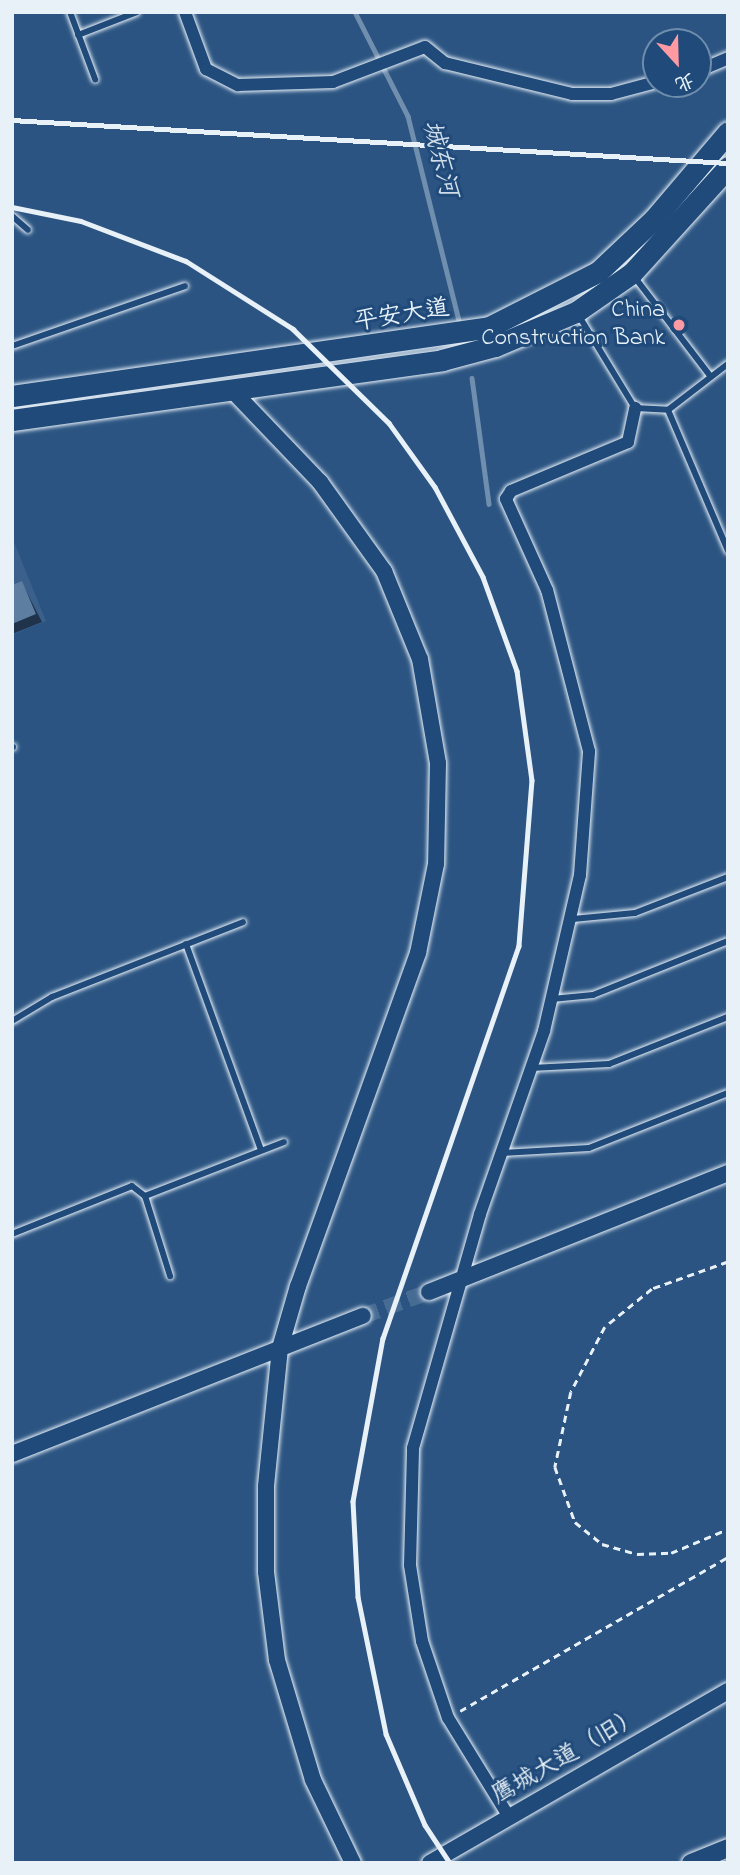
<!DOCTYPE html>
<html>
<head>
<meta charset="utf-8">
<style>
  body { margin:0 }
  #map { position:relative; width:740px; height:1875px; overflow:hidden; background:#2b5482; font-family:"Indie Flower","LXGW WenKai TC",sans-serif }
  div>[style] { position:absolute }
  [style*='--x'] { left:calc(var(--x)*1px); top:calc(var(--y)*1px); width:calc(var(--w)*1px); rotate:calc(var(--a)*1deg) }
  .built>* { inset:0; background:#3a608b }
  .shadow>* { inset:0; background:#0007 }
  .stream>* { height:4.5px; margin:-2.25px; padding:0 2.25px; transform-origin:2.25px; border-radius:2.25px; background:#708ead }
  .building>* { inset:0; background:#5d7da1 }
  .tertiary-tunnel>* { height:16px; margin-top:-8px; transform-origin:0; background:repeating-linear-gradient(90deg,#476c94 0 16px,transparent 0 24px) }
  .path>* { height:2.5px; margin-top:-1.25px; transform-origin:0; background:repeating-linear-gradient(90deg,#e8f1f8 0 7px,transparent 0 12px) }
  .roads { filter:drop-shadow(0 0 2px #e8f1f8) drop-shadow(0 0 2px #e8f1f8) }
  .service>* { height:6px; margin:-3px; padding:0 3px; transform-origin:3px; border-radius:3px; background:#1f4a7a }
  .minor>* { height:12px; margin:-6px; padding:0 6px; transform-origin:6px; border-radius:6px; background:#1f4a7a }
  .tertiary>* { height:16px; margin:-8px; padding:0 8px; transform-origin:8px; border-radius:8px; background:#1f4a7a }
  .secondary>* { height:18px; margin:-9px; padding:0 9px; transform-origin:9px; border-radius:9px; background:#1f4a7a }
  .primary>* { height:21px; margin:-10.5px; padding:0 10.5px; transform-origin:10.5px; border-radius:10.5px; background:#1f4a7a }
  .rail>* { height:4.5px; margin:-2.25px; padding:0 2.25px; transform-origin:2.25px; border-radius:2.25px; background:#e8f1f8 }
  .dots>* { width:19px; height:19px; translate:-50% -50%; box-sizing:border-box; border:4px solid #1f4a7a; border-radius:50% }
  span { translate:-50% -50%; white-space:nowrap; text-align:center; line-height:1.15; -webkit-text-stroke:6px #1f4a7a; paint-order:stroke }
  .poi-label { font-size:24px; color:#e8f1f8 }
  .right { translate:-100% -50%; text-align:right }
  .street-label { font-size:24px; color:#e8f1f8 }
  .water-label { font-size:26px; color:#d0dde9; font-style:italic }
  .frame { position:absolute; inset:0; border:14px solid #e8f1f8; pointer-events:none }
  .north { position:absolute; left:642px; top:28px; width:70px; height:70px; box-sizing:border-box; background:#1f4a7a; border:2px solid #6f8dac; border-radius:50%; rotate:158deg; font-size:19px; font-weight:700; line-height:28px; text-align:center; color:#e8f1f8 }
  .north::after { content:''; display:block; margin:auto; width:24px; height:32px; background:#ff9aa2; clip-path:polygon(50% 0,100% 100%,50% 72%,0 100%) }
</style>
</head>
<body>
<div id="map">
  <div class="built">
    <i style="clip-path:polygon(12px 537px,46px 621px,12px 635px)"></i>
  </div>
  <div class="shadow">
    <i style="clip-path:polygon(22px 583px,42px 622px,12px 634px,12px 587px)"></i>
  </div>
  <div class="stream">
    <i style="--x:355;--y:12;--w:117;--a:63"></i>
    <i style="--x:408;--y:116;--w:214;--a:76"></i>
    <i style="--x:472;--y:378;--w:127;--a:82.3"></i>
  </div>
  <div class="building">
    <i style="clip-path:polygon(22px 581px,36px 614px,12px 624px,12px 585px)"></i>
  </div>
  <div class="tertiary-tunnel">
    <i style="--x:363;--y:1316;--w:70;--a:-20"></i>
  </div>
  <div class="path">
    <i style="--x:728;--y:1262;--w:81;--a:160.4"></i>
    <i style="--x:652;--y:1289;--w:60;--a:141"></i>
    <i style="--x:605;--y:1327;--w:73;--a:117.6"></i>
    <i style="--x:571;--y:1392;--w:77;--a:102"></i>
    <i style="--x:555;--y:1467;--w:59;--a:70"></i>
    <i style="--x:575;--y:1522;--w:35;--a:39"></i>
    <i style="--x:602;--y:1544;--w:36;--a:16"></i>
    <i style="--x:637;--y:1554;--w:34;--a:-2"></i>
    <i style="--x:671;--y:1553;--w:62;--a:-22.8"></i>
    <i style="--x:460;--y:1711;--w:309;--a:-29.9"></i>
  </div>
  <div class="roads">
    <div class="service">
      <i style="--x:70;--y:12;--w:72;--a:69.5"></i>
      <i style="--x:78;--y:35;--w:63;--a:-21.3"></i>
      <i style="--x:12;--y:216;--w:21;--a:41"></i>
      <i style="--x:633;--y:275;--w:128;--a:52.6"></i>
      <i style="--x:579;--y:316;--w:108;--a:58.7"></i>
      <i style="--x:635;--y:408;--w:33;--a:3"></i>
      <i style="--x:668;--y:410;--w:76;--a:-37.5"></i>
      <i style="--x:12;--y:346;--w:183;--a:-19.1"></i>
      <i style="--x:668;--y:410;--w:153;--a:66.9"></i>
      <i style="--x:12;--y:747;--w:1;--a:0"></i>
      <i style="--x:573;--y:919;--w:62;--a:-5.5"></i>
      <i style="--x:635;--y:913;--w:100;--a:-21.2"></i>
      <i style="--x:186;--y:944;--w:219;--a:70"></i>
      <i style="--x:552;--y:999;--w:41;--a:-5.6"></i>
      <i style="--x:593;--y:995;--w:145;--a:-21.8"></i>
      <i style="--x:12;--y:1021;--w:47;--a:-31"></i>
      <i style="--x:52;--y:997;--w:205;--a:-21.4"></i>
      <i style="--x:531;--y:1068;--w:78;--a:-2.9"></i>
      <i style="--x:609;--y:1064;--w:128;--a:-21.6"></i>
      <i style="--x:502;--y:1153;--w:87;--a:-3.3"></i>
      <i style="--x:589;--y:1148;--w:149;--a:-21.6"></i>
      <i style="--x:145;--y:1196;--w:149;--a:-21.2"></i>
      <i style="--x:12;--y:1234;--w:129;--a:-21.8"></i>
      <i style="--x:132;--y:1186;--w:16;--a:38"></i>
      <i style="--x:145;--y:1196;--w:84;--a:72.6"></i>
    </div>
    <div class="minor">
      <i style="--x:185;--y:12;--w:61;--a:69.8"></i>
      <i style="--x:206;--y:69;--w:36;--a:27"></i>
      <i style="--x:238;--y:85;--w:95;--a:-1.8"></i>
      <i style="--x:333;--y:82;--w:98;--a:-20.8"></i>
      <i style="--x:425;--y:47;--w:26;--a:39"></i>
      <i style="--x:445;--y:63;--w:131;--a:13.7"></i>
      <i style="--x:572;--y:94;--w:39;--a:0"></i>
      <i style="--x:611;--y:94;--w:47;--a:-14.9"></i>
      <i style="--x:698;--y:71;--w:33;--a:-23"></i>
      <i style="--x:509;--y:1817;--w:116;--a:-121.6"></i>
      <i style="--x:448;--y:1718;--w:81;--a:-108.7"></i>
      <i style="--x:422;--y:1641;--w:77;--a:-99"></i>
      <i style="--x:410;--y:1565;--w:117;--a:-88.5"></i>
      <i style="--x:413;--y:1448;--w:243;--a:-74"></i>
      <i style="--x:480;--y:1214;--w:194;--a:-70.7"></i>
      <i style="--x:544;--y:1031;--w:160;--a:-77"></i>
      <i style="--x:580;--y:875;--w:124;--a:-85.8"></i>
      <i style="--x:589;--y:751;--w:166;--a:-104.6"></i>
      <i style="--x:547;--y:590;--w:100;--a:-114.3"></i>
      <i style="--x:506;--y:499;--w:9;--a:-58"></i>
      <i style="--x:511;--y:491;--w:127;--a:-22.7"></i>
      <i style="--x:628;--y:442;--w:35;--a:-78"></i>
    </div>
    <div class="tertiary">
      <i style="--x:231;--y:389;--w:129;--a:46.3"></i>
      <i style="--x:320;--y:482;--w:110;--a:54.3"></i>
      <i style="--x:384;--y:571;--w:95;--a:67.8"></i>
      <i style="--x:420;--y:659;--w:106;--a:80.2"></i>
      <i style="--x:438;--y:763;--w:101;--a:91.1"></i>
      <i style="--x:436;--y:864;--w:91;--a:101.4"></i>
      <i style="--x:418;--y:953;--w:354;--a:109.8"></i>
      <i style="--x:298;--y:1286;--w:65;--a:106.2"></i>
      <i style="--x:280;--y:1348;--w:140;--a:95.8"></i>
      <i style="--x:266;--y:1487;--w:85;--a:90"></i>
      <i style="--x:266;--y:1572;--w:89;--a:82.9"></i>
      <i style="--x:277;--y:1660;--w:125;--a:73.3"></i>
      <i style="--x:313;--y:1780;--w:92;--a:64.3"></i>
      <i style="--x:429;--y:1292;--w:322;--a:-21.7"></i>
      <i style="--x:12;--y:1454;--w:377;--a:-21.5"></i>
      <i style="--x:430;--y:1863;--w:344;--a:-30"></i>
    </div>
    <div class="secondary">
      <i style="--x:691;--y:1863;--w:40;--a:-22"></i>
    </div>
    <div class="primary">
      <i style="--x:12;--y:396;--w:482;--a:-8.2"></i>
      <i style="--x:489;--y:327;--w:122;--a:-26.8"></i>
      <i style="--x:598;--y:272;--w:77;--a:-43.4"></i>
      <i style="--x:654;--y:219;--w:114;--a:-49.6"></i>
      <i style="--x:12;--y:420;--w:434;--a:-7.9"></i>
      <i style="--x:442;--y:360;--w:55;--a:-14.8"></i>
      <i style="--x:495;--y:346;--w:88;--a:-22.8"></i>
      <i style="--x:576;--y:312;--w:68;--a:-34.9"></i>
      <i style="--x:632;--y:273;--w:143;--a:-47.8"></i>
    </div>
  </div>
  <div class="rail">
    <i style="--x:12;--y:120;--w:717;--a:3.44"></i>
    <i style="--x:12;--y:207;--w:70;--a:11.5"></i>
    <i style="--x:81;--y:221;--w:112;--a:20.9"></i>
    <i style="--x:186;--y:261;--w:127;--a:32.4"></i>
    <i style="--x:293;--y:329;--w:134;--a:44.4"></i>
    <i style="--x:389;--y:423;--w:79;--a:54.3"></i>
    <i style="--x:435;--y:487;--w:102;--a:61.9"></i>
    <i style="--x:483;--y:577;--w:100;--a:70.1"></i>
    <i style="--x:517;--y:671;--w:110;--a:82.2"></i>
    <i style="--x:532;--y:780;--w:167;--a:94.5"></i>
    <i style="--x:519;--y:946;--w:415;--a:109.1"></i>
    <i style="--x:383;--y:1338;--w:166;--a:100.4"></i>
    <i style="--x:353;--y:1501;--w:96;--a:87"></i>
    <i style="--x:358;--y:1597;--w:140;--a:78.4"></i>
    <i style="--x:386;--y:1734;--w:99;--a:66.8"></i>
    <i style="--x:425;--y:1825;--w:45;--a:56.7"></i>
  </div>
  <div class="dots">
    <i style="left:679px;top:325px;background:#ff9aa2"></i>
  </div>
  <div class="poi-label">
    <span class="right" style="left:665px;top:325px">China<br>Construction Bank</span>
  </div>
  <div class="street-label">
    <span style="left:402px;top:316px;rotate:-9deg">平安大道</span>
    <span style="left:567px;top:1757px;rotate:-30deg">鹰城大道（旧）</span>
  </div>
  <div class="water-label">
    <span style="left:438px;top:159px;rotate:76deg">城东河</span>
  </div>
  <div class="frame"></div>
  <div class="north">北</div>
</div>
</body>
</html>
